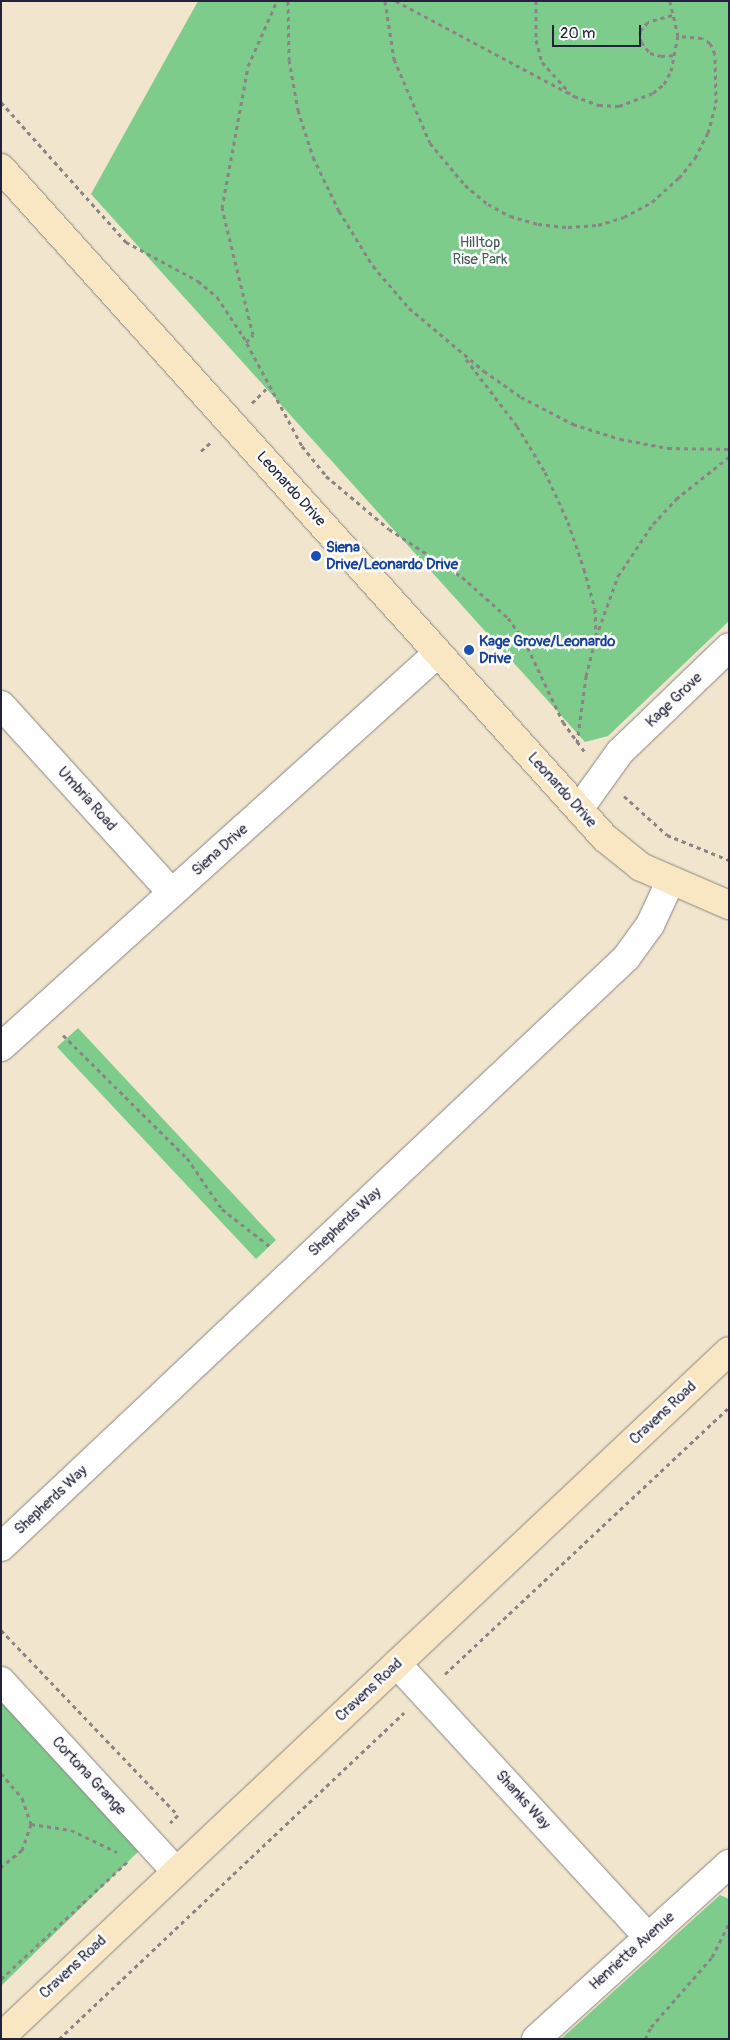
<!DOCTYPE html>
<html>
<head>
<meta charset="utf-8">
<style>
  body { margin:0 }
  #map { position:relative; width:730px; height:2040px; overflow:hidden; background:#f1e6cd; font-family:Pangolin,sans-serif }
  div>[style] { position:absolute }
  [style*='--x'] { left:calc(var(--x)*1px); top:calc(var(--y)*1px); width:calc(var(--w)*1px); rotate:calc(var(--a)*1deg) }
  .green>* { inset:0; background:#7dcc8c }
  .path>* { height:3px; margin-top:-1.5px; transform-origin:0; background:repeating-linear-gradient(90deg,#8a8484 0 4px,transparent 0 8px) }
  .roads { filter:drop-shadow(0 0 1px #8a8484) drop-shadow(0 0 1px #8a8484) }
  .street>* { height:28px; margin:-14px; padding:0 14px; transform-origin:14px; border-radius:14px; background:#fff }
  .secondary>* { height:28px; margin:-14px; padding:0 14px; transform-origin:14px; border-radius:14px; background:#f9e7c3 }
  .dots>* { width:14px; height:14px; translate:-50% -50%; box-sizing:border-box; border:2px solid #fff; border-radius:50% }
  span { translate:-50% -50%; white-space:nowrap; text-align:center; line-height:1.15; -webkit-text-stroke:5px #fff; paint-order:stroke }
  .park-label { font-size:15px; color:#425e57 }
  .street-label { font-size:15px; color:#22223b }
  .transit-label { font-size:15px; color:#164399; font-weight:700 }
  .left { translate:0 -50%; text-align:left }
  .frame { position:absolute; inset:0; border:2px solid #22223b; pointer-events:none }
  .scale { position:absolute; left:552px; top:25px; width:89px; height:22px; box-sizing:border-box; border:2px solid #22223b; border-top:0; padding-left:6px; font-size:15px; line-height:18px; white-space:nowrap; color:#22223b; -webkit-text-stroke:4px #fff; paint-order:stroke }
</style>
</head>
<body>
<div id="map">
  <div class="green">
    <i style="clip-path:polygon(198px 1px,729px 1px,729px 621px,608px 736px,585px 742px,91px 194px)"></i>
    <i style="clip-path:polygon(78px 1028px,276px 1240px,256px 1259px,57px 1047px)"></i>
    <i style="clip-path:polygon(1px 1695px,144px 1846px,1px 1986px)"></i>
    <i style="clip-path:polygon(720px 1895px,729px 1899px,729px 2039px,561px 2039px)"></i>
  </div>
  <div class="path">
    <i style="--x:288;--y:1;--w:59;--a:89"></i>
    <i style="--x:289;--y:60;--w:51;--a:79.8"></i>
    <i style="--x:298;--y:110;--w:49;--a:72.3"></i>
    <i style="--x:313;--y:157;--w:60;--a:64.3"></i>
    <i style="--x:339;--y:211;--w:65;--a:58.3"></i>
    <i style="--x:373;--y:266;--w:55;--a:49.4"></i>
    <i style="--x:409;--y:308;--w:98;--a:40"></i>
    <i style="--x:484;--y:371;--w:45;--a:35.1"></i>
    <i style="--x:521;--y:397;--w:59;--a:27.4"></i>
    <i style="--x:573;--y:424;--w:49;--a:17.7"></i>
    <i style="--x:620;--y:439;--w:49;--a:10.6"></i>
    <i style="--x:668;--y:448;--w:61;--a:0.9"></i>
    <i style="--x:385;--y:1;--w:59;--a:81.2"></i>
    <i style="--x:394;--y:59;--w:91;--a:66.8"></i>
    <i style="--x:430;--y:143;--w:55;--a:50.2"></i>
    <i style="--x:465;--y:185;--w:30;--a:40"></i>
    <i style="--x:488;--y:204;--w:25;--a:29"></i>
    <i style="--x:510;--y:216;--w:29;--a:16"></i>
    <i style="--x:538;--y:224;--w:30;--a:6"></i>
    <i style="--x:568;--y:227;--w:30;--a:-4"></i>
    <i style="--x:598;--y:225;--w:27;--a:-17"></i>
    <i style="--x:624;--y:217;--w:32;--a:-28"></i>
    <i style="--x:652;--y:202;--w:36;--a:-42"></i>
    <i style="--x:679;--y:178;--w:26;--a:-51"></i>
    <i style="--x:695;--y:158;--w:28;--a:-63"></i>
    <i style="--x:708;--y:133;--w:31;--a:-75"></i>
    <i style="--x:716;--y:103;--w:49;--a:-91.2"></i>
    <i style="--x:715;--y:54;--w:12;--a:-114"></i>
    <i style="--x:710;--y:43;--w:9;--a:-148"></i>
    <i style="--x:702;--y:38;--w:24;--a:-175"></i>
    <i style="--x:396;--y:1;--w:202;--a:28.1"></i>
    <i style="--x:574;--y:96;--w:27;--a:20"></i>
    <i style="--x:599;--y:105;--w:20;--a:3"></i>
    <i style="--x:619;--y:106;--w:36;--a:-21"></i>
    <i style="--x:653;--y:93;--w:14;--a:-39"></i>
    <i style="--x:664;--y:84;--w:15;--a:-62"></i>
    <i style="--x:671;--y:71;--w:36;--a:-79"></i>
    <i style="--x:678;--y:36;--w:36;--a:-103"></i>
    <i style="--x:536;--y:1;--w:39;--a:90"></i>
    <i style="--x:536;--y:40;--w:23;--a:75"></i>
    <i style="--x:542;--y:62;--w:42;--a:47.9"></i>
    <i style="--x:672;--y:15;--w:25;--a:164"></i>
    <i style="--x:648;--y:22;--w:12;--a:132"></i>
    <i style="--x:640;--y:31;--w:11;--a:85"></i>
    <i style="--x:641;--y:42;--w:14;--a:51"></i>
    <i style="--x:650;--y:53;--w:11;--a:15"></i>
    <i style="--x:661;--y:56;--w:15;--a:-4"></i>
    <i style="--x:1;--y:102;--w:188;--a:48.2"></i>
    <i style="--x:126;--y:242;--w:82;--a:28.4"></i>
    <i style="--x:198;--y:281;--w:25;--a:40"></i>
    <i style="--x:217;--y:297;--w:47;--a:56.3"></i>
    <i style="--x:243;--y:336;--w:125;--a:61.8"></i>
    <i style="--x:302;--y:446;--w:38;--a:51"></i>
    <i style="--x:326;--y:476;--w:82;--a:40.1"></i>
    <i style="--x:389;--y:529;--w:87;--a:33.3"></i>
    <i style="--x:462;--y:577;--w:62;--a:41.7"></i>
    <i style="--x:508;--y:618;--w:27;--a:54"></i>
    <i style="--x:524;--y:640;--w:91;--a:64.6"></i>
    <i style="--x:563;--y:722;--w:37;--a:54"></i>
    <i style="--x:246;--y:342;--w:10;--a:-45"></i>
    <i style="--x:253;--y:335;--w:131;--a:-103.7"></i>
    <i style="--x:222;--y:208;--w:144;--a:-79.6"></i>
    <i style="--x:248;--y:66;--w:71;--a:-66"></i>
    <i style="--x:466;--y:359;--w:84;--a:52.7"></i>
    <i style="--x:517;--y:426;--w:54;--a:58.7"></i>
    <i style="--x:545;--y:472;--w:55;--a:65.3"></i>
    <i style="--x:568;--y:522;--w:50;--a:71.2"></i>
    <i style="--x:584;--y:569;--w:41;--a:74.6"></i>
    <i style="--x:595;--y:609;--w:25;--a:88"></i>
    <i style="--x:252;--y:403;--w:24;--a:-45"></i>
    <i style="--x:201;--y:451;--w:13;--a:-42"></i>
    <i style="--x:577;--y:743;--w:68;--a:-82.3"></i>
    <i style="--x:586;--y:676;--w:40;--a:-75.6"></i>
    <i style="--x:596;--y:637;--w:65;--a:-70.2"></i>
    <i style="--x:618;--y:576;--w:63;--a:-56.1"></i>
    <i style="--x:653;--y:524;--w:34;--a:-47"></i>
    <i style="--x:676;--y:499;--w:68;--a:-38.4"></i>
    <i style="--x:624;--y:796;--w:58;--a:42.2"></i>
    <i style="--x:667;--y:835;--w:67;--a:22"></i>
    <i style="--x:63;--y:1035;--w:175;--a:44.8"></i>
    <i style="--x:187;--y:1158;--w:62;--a:55.5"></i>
    <i style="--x:222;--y:1209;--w:63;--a:38"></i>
    <i style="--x:1;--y:1630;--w:256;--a:46.3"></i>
    <i style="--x:178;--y:1815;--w:11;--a:135"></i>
    <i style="--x:445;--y:1674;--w:390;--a:-43.2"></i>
    <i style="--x:1;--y:1773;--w:33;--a:50"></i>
    <i style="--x:22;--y:1798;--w:28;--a:71"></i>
    <i style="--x:31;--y:1824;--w:28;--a:109"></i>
    <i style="--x:22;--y:1850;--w:27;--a:141"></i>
    <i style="--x:31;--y:1824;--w:40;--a:8.5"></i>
    <i style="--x:71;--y:1830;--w:51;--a:25.6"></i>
    <i style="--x:1;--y:1979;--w:173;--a:-42.9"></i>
    <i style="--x:59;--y:2039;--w:475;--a:-43.4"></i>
    <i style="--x:645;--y:2039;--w:13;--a:-63"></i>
    <i style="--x:651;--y:2027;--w:93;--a:-48.9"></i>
    <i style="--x:712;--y:1957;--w:38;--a:-63"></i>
  </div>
  <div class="roads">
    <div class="street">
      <i style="--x:1;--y:705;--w:254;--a:47.7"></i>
      <i style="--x:579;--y:809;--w:70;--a:-54.3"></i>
      <i style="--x:620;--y:752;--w:151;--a:-43.9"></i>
      <i style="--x:1;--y:1047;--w:588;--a:-42.04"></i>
      <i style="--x:1;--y:1547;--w:859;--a:-43.3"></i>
      <i style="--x:626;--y:958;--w:41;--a:-54"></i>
      <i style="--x:650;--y:925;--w:47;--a:-65.1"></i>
      <i style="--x:397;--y:1664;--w:371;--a:47.4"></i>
      <i style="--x:1;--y:1681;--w:258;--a:47.4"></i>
      <i style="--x:536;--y:2039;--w:261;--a:-42.2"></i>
    </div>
    <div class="secondary">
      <i style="--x:1;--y:168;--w:902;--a:47.97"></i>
      <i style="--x:605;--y:838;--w:46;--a:38.9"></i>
      <i style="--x:641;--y:867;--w:96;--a:23.4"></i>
      <i style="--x:1;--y:2037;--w:1000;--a:-43.3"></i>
    </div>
  </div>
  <div class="dots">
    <i style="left:316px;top:556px;background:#1a4fb4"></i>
    <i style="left:469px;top:650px;background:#1a4fb4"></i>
  </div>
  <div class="park-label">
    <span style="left:480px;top:251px">Hilltop<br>Rise Park</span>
  </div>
  <div class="street-label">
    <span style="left:291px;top:489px;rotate:48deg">Leonardo Drive</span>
    <span style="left:674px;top:700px;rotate:-44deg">Kage Grove</span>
    <span style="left:562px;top:790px;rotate:48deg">Leonardo Drive</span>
    <span style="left:87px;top:799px;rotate:48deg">Umbria Road</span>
    <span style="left:220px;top:850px;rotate:-42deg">Siena Drive</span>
    <span style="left:345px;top:1222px;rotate:-43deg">Shepherds Way</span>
    <span style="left:663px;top:1413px;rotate:-43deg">Cravens Road</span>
    <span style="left:51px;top:1500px;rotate:-43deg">Shepherds Way</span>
    <span style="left:369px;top:1690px;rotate:-43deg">Cravens Road</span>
    <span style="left:89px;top:1776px;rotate:47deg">Cortona Grange</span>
    <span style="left:523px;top:1800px;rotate:48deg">Shanks Way</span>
    <span style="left:632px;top:1951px;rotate:-42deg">Henrietta Avenue</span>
    <span style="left:73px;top:1967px;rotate:-43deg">Cravens Road</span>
  </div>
  <div class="transit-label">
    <span class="left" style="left:326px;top:556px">Siena<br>Drive/Leonardo Drive</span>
    <span class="left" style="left:479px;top:650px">Kage Grove/Leonardo<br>Drive</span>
  </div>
  <div class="frame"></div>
  <div class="scale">20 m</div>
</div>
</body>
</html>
